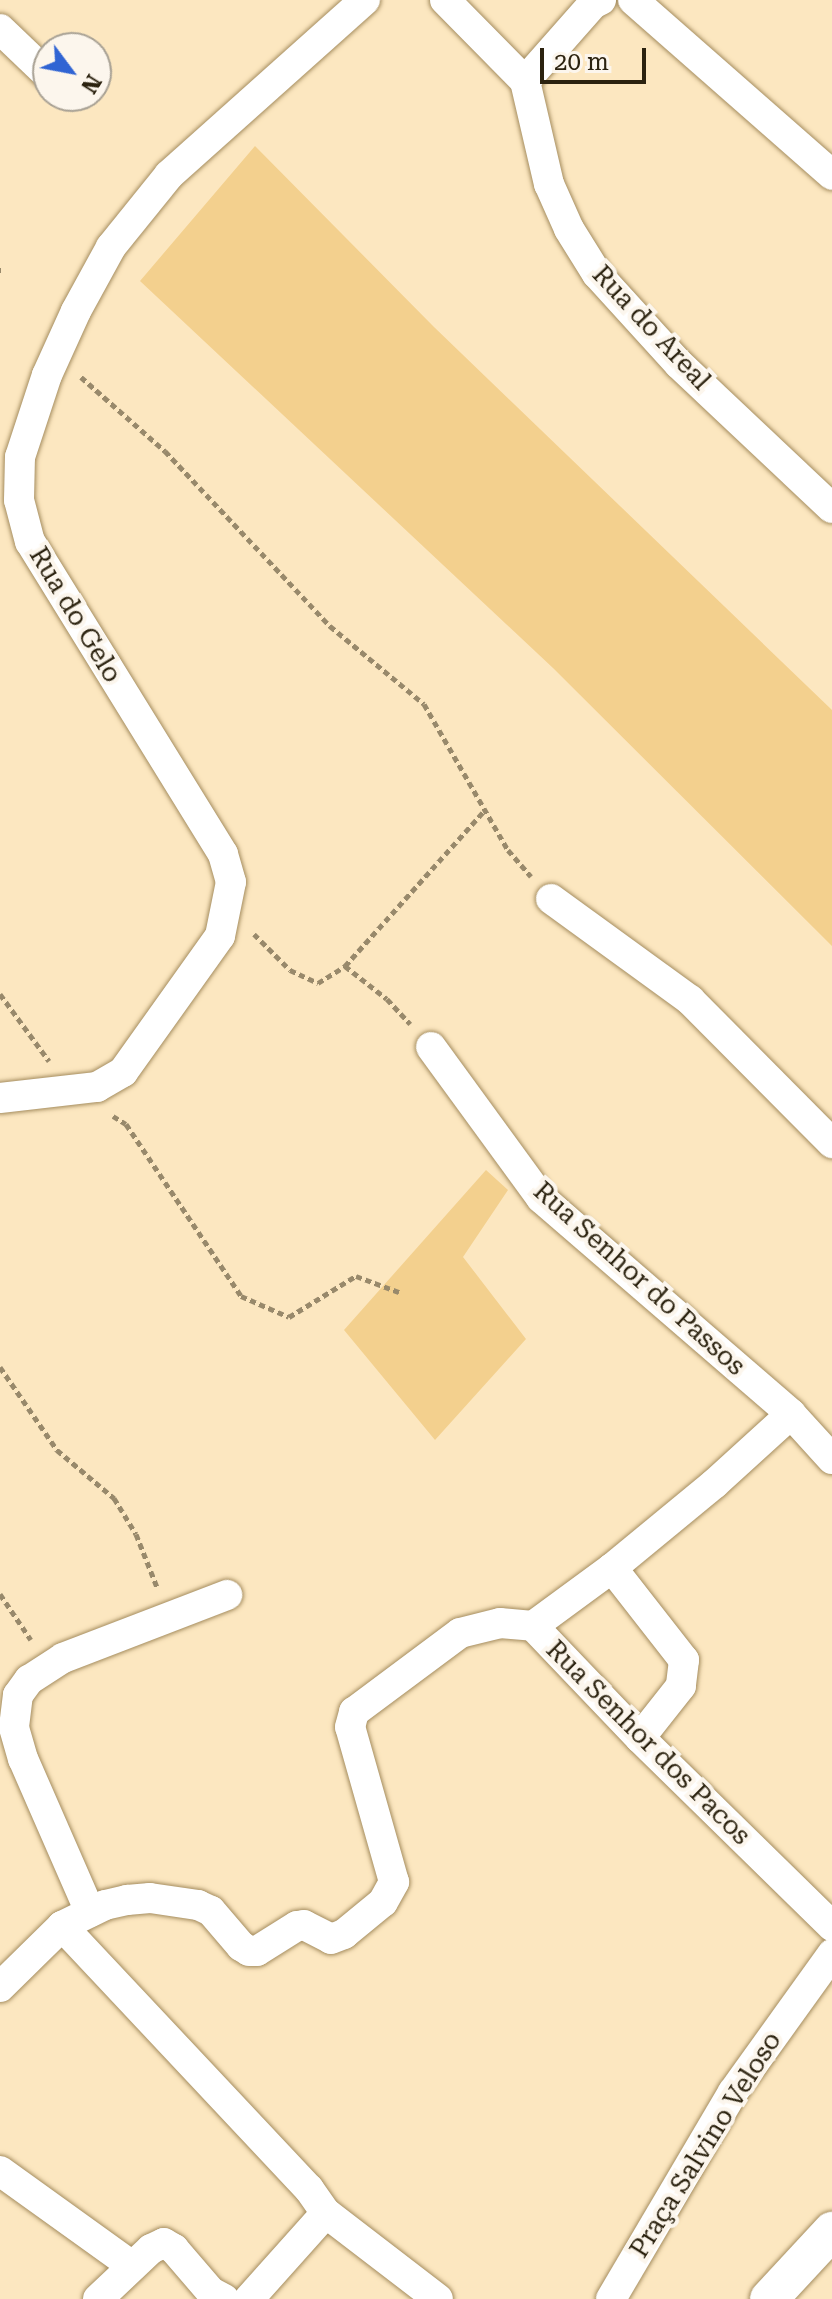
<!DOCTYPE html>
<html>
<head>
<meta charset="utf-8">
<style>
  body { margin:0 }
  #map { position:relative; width:832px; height:2299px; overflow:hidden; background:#fce7c0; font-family:"Roboto Serif",serif }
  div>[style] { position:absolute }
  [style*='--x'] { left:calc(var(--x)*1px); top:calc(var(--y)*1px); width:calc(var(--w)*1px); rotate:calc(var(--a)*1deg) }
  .green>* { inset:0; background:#f3d08e }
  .path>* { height:5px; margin-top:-2.5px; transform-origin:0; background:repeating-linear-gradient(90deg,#98896b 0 6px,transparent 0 10px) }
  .roads { filter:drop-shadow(0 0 2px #a58d5f) drop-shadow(0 0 2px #a58d5f) }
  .minor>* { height:30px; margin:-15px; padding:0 15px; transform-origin:15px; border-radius:15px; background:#fff }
  .tertiary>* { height:38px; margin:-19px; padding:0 19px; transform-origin:19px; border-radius:19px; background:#fff }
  span { translate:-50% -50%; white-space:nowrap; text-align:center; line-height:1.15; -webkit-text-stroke:8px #fcf6ed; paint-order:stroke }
  .street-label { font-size:26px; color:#2b220f }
  .north { position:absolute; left:32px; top:32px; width:80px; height:80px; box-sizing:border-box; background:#fcf6ed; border:2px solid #a8a194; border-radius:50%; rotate:122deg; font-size:22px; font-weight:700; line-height:32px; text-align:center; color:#2b220f }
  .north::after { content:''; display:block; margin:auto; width:28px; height:36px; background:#3064d3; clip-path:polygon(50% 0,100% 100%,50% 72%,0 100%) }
  .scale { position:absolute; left:540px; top:48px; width:106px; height:36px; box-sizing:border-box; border:4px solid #2b220f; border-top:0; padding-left:10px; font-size:24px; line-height:28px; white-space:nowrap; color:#2b220f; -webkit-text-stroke:6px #fcf6ed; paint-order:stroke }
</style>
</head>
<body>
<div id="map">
  <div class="green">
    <i style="clip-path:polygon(255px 146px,434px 327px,832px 710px,832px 946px,553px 668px,140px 281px)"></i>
    <i style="clip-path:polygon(486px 1170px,508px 1190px,463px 1257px,526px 1339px,435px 1440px,344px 1330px)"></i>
  </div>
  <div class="path">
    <i style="--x:0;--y:270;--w:1;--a:0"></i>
    <i style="--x:81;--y:377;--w:112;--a:41.4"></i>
    <i style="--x:165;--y:451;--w:241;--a:46.7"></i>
    <i style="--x:330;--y:626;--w:122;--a:39.7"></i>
    <i style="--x:424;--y:704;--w:168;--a:60.1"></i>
    <i style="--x:508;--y:850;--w:35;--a:49"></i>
    <i style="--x:254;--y:934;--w:51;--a:45"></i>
    <i style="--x:290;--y:970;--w:31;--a:25"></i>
    <i style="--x:318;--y:983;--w:32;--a:-32"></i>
    <i style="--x:345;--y:966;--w:210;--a:-48.1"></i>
    <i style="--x:345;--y:966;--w:53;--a:38.2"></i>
    <i style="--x:387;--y:999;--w:34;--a:47"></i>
    <i style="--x:0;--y:994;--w:83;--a:53.8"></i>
    <i style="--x:113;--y:1116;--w:15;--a:32"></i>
    <i style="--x:126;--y:1124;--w:207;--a:56.2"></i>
    <i style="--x:241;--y:1296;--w:52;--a:23.6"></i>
    <i style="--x:289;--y:1317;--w:79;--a:-31.5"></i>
    <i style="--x:356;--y:1276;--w:46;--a:20.4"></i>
    <i style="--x:0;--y:1367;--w:101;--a:55.5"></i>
    <i style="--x:57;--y:1450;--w:75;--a:40.1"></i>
    <i style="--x:114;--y:1498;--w:42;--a:58.6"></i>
    <i style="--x:136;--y:1534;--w:57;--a:68.4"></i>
    <i style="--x:0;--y:1594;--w:55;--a:56"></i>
  </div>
  <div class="roads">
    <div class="minor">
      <i style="--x:445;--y:0;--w:114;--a:45.4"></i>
      <i style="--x:525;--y:81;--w:106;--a:76.9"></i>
      <i style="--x:549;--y:184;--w:49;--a:66"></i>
      <i style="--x:569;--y:229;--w:53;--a:58.1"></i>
      <i style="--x:597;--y:274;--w:122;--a:47.7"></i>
      <i style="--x:679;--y:364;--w:210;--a:43.3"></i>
      <i style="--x:633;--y:0;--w:265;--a:41.3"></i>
      <i style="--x:0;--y:29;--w:64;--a:43.7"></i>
      <i style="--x:525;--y:81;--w:103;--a:-48.6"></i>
      <i style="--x:593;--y:4;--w:9;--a:-27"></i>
      <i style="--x:551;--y:899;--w:172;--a:36"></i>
      <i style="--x:690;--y:1000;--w:202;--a:45.2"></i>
      <i style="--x:431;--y:1047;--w:187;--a:53.9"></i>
      <i style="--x:541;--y:1198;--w:330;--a:40.8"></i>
      <i style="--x:791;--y:1414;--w:61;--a:47.7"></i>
      <i style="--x:0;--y:1098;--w:98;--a:-6.5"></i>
      <i style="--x:97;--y:1087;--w:30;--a:-30"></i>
      <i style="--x:123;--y:1072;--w:167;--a:-54.5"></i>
      <i style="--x:220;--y:936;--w:55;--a:-78.5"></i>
      <i style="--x:231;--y:882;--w:29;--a:-106"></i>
      <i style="--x:223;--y:854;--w:367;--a:-121.7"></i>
      <i style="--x:30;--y:542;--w:43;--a:-104.7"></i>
      <i style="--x:19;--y:500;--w:43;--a:-88.7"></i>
      <i style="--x:20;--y:457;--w:86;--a:-71.8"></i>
      <i style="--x:47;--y:375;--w:70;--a:-65.6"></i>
      <i style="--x:76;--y:311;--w:73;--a:-61.3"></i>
      <i style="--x:111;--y:247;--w:92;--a:-51.1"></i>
      <i style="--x:169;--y:175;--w:263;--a:-41.8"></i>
      <i style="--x:791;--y:1414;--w:104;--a:137.7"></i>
      <i style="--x:714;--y:1484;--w:132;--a:140.5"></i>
      <i style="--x:612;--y:1568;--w:98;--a:143.7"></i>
      <i style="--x:533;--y:1626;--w:155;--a:46.3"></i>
      <i style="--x:640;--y:1738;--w:269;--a:44.4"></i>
      <i style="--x:612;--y:1568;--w:117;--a:52"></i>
      <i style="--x:684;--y:1660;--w:26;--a:97"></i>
      <i style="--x:681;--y:1686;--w:66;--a:128.3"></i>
      <i style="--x:90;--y:1912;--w:167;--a:-113.6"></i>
      <i style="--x:23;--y:1759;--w:33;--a:-106"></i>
      <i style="--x:14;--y:1727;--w:32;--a:-83"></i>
      <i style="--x:18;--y:1695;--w:19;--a:-54"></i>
      <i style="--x:29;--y:1680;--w:40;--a:-32.9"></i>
      <i style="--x:63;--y:1658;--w:176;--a:-21"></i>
      <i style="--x:62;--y:1926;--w:361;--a:46.8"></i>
      <i style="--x:309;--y:2189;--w:29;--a:55"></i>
      <i style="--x:326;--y:2213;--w:141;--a:37.5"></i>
      <i style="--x:0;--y:1987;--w:87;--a:-44.5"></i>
      <i style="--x:62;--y:1926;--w:48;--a:-26"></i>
      <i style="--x:105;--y:1905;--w:23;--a:-13"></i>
      <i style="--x:127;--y:1900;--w:23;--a:-5"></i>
      <i style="--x:150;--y:1898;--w:49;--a:8.3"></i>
      <i style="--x:198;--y:1905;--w:14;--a:25"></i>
      <i style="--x:211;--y:1911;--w:46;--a:49.4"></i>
      <i style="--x:241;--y:1946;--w:9;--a:32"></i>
      <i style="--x:249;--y:1951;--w:8;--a:0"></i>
      <i style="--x:257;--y:1951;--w:47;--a:-32"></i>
      <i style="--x:297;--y:1926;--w:7;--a:-8"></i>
      <i style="--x:304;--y:1925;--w:30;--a:27"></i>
      <i style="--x:331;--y:1939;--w:14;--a:-21"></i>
      <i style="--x:344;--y:1934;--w:50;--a:-39.4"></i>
      <i style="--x:383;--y:1902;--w:23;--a:-61"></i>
      <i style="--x:394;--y:1882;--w:161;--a:-105.8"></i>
      <i style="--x:350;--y:1727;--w:16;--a:-75"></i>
      <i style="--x:354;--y:1712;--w:132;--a:-36.7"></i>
      <i style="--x:460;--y:1633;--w:41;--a:-14"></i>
      <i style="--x:500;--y:1623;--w:33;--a:5"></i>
      <i style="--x:0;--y:2171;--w:163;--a:35.7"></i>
      <i style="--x:98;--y:2299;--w:73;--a:-43.3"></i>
      <i style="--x:151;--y:2249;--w:14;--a:-25"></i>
      <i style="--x:164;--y:2243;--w:12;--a:31"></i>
      <i style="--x:174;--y:2249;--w:57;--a:49.3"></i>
      <i style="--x:211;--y:2292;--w:15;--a:28"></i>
      <i style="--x:249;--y:2299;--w:115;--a:-48.2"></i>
      <i style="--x:611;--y:2299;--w:240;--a:-59.5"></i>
      <i style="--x:733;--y:2092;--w:170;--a:-54.3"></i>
    </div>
    <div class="tertiary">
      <i style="--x:769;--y:2299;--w:93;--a:-47.2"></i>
    </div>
  </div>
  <div class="street-label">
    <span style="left:651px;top:328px;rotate:47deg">Rua do Areal</span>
    <span style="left:75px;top:615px;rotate:59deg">Rua do Gelo</span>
    <span style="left:639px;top:1279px;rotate:42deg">Rua Senhor do Passos</span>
    <span style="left:648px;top:1743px;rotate:45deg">Rua Senhor dos Pacos</span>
    <span style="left:706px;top:2145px;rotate:-58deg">Praça Salvino Veloso</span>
  </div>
  <div class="north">N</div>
  <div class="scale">20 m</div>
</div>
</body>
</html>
